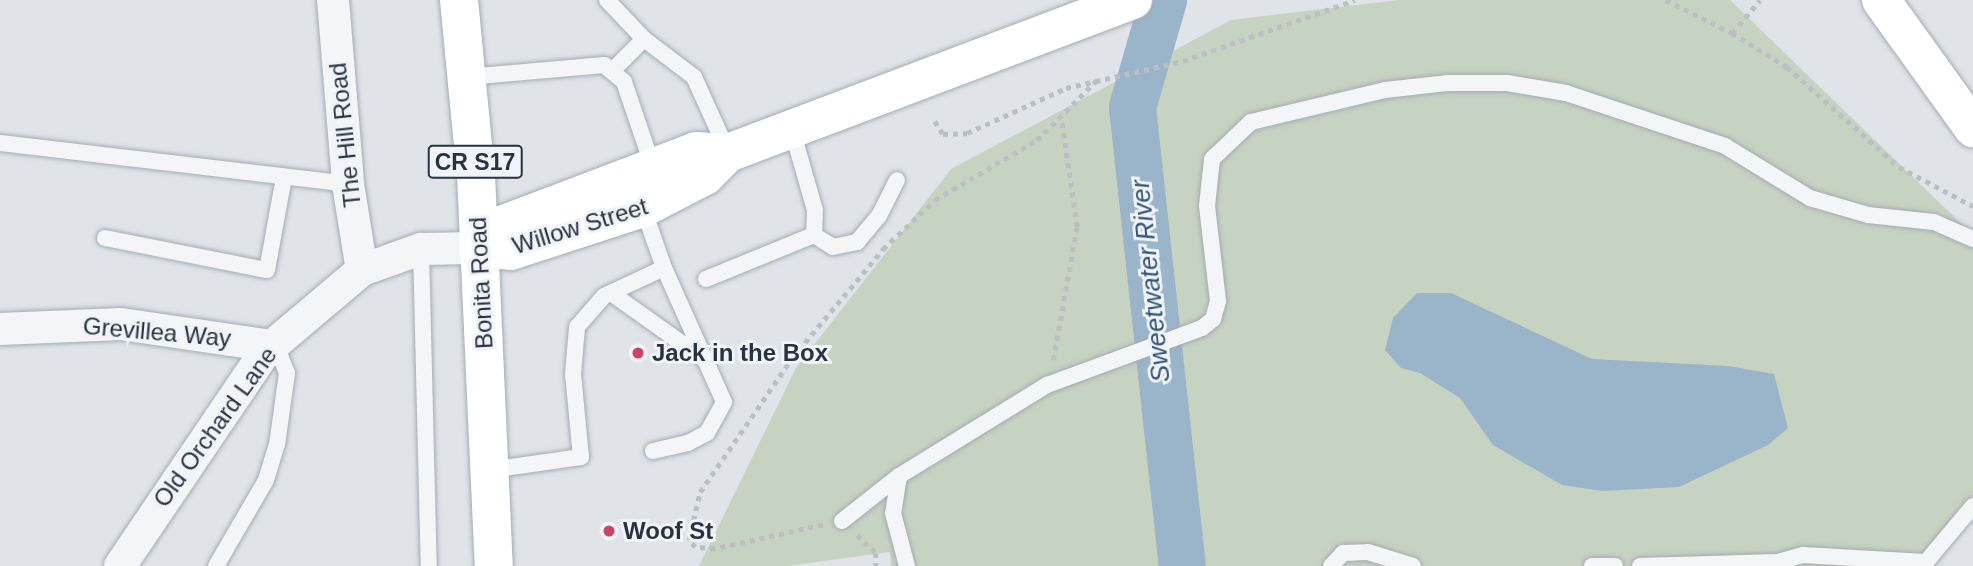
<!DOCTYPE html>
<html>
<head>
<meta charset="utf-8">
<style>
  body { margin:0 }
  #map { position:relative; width:1973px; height:566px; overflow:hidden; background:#e0e4e9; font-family:Helvetica,sans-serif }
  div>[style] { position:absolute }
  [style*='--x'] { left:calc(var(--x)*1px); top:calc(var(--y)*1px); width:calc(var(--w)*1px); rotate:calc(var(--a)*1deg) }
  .green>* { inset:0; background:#c7d3c1 }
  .water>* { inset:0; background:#9ab4ca }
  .river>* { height:47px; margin:-23.5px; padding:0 23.5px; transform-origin:23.5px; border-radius:23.5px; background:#9ab4ca }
  .path>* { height:4.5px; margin-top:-2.25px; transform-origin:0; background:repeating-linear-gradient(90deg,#babfc4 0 5px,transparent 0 10px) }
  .roads { filter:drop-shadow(0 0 2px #a5abb3) drop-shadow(0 0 2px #a5abb3) }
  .lane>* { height:16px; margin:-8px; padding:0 8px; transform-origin:8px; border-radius:8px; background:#f3f5f7 }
  .street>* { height:32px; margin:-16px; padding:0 16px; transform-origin:16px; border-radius:16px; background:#f3f5f7 }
  .secondary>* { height:38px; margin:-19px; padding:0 19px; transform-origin:19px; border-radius:19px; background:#fff }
  .primary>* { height:38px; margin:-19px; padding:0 19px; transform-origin:19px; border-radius:19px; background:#fff }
  .dots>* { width:19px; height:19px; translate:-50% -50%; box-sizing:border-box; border:4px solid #f0f3f7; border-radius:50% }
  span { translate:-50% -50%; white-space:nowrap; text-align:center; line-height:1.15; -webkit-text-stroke:6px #f0f3f7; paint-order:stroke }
  .shield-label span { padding:2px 5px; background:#f0f3f7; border:2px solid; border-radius:5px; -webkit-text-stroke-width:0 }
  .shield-label { font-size:23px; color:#283341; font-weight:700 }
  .street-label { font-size:24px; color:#283341 }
  .poi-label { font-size:24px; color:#283341; font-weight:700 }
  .left { translate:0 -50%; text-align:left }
  .water-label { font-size:26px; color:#325476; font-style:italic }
</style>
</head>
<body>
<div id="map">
  <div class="green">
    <i style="clip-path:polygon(1399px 0,1730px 0,1973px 235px,1973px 509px,1931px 566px,891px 566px,890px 552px,787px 566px,699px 566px,796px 368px,951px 169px,1231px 20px)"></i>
  </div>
  <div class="water">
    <i style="clip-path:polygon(1121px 102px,1168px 486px,1160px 484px,1115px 103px)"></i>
    <i style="clip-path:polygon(1417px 293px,1451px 293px,1592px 359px,1728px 366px,1774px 374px,1788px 428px,1768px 445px,1679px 487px,1602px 491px,1562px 485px,1493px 445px,1460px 398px,1420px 373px,1401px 368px,1385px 350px,1393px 318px)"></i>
  </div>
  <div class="river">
    <i style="--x:1163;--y:0;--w:111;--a:106.2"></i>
    <i style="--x:1132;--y:107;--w:462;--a:83.8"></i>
  </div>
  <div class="path">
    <i style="--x:1666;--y:0;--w:74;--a:26.6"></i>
    <i style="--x:1732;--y:33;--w:65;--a:31.7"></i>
    <i style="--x:1787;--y:67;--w:150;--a:41.8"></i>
    <i style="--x:1899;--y:167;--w:84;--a:27.8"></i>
    <i style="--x:1732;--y:33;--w:43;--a:-49.7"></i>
    <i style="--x:935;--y:121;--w:15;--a:58"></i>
    <i style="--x:943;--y:134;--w:24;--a:-2"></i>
    <i style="--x:967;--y:133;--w:109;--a:-24.4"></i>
    <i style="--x:1066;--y:88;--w:120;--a:-13"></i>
    <i style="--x:1183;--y:61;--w:182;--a:-19.5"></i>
    <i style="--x:1053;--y:360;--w:135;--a:-79.8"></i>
    <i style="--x:1077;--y:227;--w:111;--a:-98.3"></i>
    <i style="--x:823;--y:525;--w:111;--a:167.5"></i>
    <i style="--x:715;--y:549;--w:20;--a:-174"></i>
    <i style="--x:695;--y:547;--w:9;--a:-131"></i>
    <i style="--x:689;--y:540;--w:49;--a:-77.1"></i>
    <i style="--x:700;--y:492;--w:163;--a:-55.5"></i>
    <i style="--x:792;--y:358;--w:142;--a:-50.1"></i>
    <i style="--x:883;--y:249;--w:71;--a:-43.3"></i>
    <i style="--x:935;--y:200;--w:118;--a:-30.5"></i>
    <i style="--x:1037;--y:140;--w:85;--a:-45"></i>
    <i style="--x:857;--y:535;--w:26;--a:43"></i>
    <i style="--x:876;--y:553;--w:13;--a:90"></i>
  </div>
  <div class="roads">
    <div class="lane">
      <i style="--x:607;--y:0;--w:54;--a:46.5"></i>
      <i style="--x:644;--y:39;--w:63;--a:37.2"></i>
      <i style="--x:694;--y:77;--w:80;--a:65.7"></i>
      <i style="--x:612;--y:71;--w:45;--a:-45"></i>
      <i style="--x:467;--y:77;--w:138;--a:-5"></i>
      <i style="--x:604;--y:65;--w:26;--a:40"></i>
      <i style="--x:624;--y:82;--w:90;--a:71.2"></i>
      <i style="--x:792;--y:130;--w:83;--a:74"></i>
      <i style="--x:815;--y:210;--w:25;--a:92"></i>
      <i style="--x:814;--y:235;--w:22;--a:32"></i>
      <i style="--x:833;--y:247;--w:25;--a:-12"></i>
      <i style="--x:857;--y:242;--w:34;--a:-50"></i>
      <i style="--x:879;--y:216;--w:40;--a:-63.4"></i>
      <i style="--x:0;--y:143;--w:350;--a:6.7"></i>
      <i style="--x:105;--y:238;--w:165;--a:11.2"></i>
      <i style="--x:267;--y:270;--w:95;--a:-79.6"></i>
      <i style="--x:421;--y:249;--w:317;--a:88.6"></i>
      <i style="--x:706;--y:279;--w:117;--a:-22.2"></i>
      <i style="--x:611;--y:293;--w:114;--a:35.4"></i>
      <i style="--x:653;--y:451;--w:36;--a:-13"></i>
      <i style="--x:688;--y:443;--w:21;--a:-28"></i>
      <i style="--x:707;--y:433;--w:35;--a:-61"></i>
      <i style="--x:724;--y:402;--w:147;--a:-114.1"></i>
      <i style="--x:490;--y:470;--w:92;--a:-8.1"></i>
      <i style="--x:581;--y:457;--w:83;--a:-95.5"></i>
      <i style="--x:573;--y:374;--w:47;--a:-85.1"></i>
      <i style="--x:577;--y:327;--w:41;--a:-48.9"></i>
      <i style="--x:604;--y:296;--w:66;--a:-25"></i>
      <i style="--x:664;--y:268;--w:64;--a:-109.3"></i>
      <i style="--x:899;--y:476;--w:37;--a:99"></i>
      <i style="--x:893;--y:513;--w:55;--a:75.2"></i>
      <i style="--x:842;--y:521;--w:73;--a:-38.3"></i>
      <i style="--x:899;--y:476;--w:174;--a:-31.6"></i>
      <i style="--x:1047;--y:385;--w:165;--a:-20.2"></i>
      <i style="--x:1202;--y:328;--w:14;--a:-39"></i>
      <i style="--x:1213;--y:319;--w:19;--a:-74"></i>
      <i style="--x:1218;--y:301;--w:96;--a:-96.6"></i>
      <i style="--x:1207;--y:206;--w:47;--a:-83.9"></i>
      <i style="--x:1212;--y:159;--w:54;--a:-43.5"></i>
      <i style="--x:1251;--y:122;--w:138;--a:-13.4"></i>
      <i style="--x:1385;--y:90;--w:62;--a:-6.4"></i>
      <i style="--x:1447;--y:83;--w:60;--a:0"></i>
      <i style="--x:1507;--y:83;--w:60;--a:9.6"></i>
      <i style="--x:1566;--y:93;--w:168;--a:18.4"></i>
      <i style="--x:1725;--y:146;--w:100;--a:31.5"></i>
      <i style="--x:1810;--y:198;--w:60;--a:16.3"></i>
      <i style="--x:1868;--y:215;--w:66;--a:6.1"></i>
      <i style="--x:1934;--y:222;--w:43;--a:23.6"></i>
      <i style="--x:216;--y:566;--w:99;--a:-59.8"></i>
      <i style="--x:266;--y:480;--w:37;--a:-73"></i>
      <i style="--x:277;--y:445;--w:73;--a:-82.1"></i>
      <i style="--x:287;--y:373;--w:32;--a:-112"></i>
      <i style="--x:1331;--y:566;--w:18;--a:-47"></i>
      <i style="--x:1343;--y:553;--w:25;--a:-2"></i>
      <i style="--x:1368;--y:552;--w:47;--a:17.3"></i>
      <i style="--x:1592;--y:566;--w:23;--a:0"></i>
      <i style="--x:1640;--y:566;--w:138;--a:-1.7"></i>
      <i style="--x:1778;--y:562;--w:26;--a:-16"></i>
      <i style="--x:1803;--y:555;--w:123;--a:3.3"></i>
      <i style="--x:1926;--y:562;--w:73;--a:-50"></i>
    </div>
    <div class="street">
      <i style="--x:333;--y:0;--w:185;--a:85.3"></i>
      <i style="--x:348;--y:184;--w:87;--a:80.8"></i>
      <i style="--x:0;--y:329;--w:121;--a:-2.4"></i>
      <i style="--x:121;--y:324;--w:153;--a:8.3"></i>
      <i style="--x:120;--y:566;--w:258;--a:-55.9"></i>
      <i style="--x:265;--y:352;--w:127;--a:-40.2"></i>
      <i style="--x:362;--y:270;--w:63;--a:-19.6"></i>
      <i style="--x:421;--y:249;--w:57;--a:-1"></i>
    </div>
    <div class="secondary">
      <i style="--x:1881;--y:0;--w:158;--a:54.3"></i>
      <i style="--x:478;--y:248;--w:35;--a:-43"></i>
      <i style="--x:504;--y:224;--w:205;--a:-20.8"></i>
      <i style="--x:696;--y:151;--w:32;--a:4"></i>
      <i style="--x:728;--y:153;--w:433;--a:-20.7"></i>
      <i style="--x:478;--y:248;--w:33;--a:5"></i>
      <i style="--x:511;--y:251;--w:139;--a:-18"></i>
      <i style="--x:643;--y:208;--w:70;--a:-27.3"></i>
      <i style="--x:705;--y:176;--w:33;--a:-45"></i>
    </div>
    <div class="primary">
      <i style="--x:459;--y:0;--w:176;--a:84.5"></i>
      <i style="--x:476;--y:175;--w:391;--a:87.4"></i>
    </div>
  </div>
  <div class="dots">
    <i style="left:638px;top:353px;background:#d04360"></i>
    <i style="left:609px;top:531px;background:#d04360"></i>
  </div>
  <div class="shield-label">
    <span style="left:475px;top:162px">CR S17</span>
  </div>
  <div class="street-label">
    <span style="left:345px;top:135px;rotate:-96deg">The Hill Road</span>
    <span style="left:580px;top:226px;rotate:-17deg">Willow Street</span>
    <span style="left:481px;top:283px;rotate:-93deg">Bonita Road</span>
    <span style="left:157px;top:332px;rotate:5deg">Grevillea Way</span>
    <span style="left:215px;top:427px;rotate:-54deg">Old Orchard Lane</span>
  </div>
  <div class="poi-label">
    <span class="left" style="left:652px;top:353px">Jack in the Box</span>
    <span class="left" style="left:623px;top:531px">Woof St</span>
  </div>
  <div class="water-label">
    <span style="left:1151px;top:281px;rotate:-96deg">Sweetwater River</span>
  </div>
</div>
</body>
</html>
